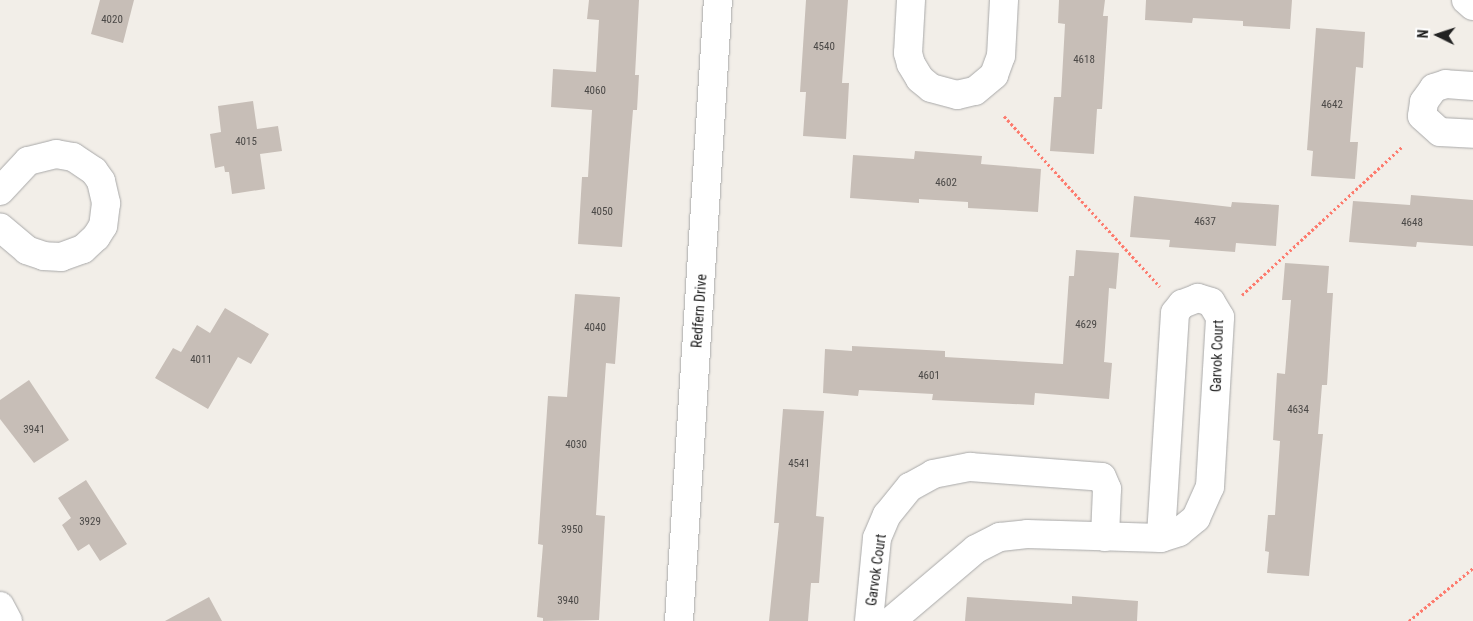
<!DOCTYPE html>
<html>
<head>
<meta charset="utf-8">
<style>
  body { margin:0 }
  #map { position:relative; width:1473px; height:621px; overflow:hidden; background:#f2eee8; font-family:"Roboto Condensed",sans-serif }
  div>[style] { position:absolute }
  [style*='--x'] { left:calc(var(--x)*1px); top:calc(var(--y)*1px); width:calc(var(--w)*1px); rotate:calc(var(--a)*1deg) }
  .building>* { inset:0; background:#c7beb7 }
  .path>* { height:3px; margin-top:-1.5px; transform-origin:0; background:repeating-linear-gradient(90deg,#fd7b6e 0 2.5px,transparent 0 5px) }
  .roads { filter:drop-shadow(0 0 1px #a9a9a9) drop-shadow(0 0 1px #a9a9a9) }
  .minor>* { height:28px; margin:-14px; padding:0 14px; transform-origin:14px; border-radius:14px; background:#fff }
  span { translate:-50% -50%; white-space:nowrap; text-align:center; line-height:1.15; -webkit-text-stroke:4px #fff; paint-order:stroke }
  .number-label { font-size:11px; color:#4b4947 }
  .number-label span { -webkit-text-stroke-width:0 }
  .street-label { font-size:14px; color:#222 }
  .north { position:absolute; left:1413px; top:10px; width:50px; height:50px; -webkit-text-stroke:4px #fff; paint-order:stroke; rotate:274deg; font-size:14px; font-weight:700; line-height:20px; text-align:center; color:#222 }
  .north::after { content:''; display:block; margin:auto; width:18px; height:22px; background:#222; clip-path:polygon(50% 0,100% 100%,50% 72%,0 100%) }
</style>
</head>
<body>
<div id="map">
  <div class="building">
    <i style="clip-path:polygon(100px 0,134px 0,123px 43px,91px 34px)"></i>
    <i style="clip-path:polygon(589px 0,639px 0,635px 75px,639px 75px,637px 110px,633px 110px,622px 247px,578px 244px,582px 177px,588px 177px,592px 110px,551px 107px,553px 69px,596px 72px,599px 20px,587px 19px)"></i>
    <i style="clip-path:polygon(806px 0,848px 0,842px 83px,849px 83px,846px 139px,803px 136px,806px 92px,800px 92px)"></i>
    <i style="clip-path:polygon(1059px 0,1105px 0,1103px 16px,1108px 16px,1102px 109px,1097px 109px,1094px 154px,1050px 151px,1054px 97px,1061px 97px,1065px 24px,1058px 23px)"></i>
    <i style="clip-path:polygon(1146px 0,1292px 0,1290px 29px,1243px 26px,1243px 21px,1193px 18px,1192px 23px,1145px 20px)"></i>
    <i style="clip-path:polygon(1316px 28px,1365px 32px,1363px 68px,1356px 67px,1350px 142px,1358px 142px,1355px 179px,1311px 176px,1313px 151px,1307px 150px)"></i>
    <i style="clip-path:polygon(253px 101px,257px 129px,278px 126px,282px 151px,260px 154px,265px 189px,232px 194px,229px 172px,225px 172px,224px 166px,215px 168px,210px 134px,221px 132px,218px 106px)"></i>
    <i style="clip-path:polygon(915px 151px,982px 156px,981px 164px,1041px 169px,1038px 212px,968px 208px,968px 202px,919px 199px,919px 203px,850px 198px,853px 155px,914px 159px)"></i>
    <i style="clip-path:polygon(1411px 195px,1473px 200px,1473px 246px,1417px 242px,1416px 247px,1349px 242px,1353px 201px,1410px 205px)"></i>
    <i style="clip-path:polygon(1134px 196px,1231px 207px,1232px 202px,1279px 205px,1276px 246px,1236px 243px,1235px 252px,1169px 247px,1170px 240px,1130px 237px)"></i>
    <i style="clip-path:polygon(1076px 250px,1119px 253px,1116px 289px,1109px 288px,1104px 362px,1112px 363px,1109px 399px,1035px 393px,1034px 405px,932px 400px,933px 394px,859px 390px,858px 396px,823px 393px,825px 349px,852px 351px,852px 346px,945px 351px,945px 357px,1063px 364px,1069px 276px,1074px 276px)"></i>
    <i style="clip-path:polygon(1285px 263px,1329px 266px,1327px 293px,1333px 293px,1327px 385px,1322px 385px,1318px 434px,1323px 434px,1309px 576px,1267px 573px,1269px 552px,1265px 551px,1268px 515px,1275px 515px,1280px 441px,1273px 440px,1277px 373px,1285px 374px,1291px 300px,1282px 300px)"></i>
    <i style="clip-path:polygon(575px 294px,620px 297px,615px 364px,606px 363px,601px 434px,596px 515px,605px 516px,599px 620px,543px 621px,543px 618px,537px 617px,543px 545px,538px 544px,548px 396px,567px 397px)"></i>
    <i style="clip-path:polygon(225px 308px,269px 334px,251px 364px,238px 357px,208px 409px,155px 378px,173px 348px,181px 352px,197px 325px,210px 333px)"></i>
    <i style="clip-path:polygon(29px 380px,69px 440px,34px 463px,0 419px,0 400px)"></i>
    <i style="clip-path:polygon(783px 409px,824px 411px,816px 516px,824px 517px,819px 583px,811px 583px,808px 621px,769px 621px,779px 523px,774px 523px)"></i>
    <i style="clip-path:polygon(86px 480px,127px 544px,100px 561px,89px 544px,78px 551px,62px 525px,71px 518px,58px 498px)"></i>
    <i style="clip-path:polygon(1072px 596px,1138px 601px,1137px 621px,965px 621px,967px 597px,1072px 604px)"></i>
    <i style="clip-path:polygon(209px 597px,222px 621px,165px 621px)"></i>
  </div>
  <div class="path">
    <i style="--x:1004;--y:116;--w:231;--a:47.6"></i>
    <i style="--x:1242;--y:295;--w:218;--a:-42.8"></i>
    <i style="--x:1409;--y:621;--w:83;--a:-39.6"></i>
  </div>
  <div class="roads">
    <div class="minor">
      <i style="--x:911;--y:0;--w:53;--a:93.2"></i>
      <i style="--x:908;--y:53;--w:11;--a:75"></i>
      <i style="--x:911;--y:64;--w:17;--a:59"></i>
      <i style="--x:920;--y:79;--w:14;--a:39"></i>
      <i style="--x:931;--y:88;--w:27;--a:15"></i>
      <i style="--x:957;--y:95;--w:18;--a:-13"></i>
      <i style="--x:975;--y:91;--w:25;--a:-40"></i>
      <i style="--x:994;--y:75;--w:20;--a:-70"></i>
      <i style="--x:1001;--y:56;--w:56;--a:-86.9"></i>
      <i style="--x:1466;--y:0;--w:9;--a:41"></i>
      <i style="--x:1473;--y:86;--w:27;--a:-176"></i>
      <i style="--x:1446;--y:84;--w:13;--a:162"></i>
      <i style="--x:1434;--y:88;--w:17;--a:126"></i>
      <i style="--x:1424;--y:102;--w:14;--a:98"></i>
      <i style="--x:1422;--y:116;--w:24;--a:42"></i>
      <i style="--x:1440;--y:132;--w:33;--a:3"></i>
      <i style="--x:0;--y:191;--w:41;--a:-47"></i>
      <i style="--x:28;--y:161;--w:29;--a:-14"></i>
      <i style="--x:56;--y:154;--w:17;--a:10"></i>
      <i style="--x:73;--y:157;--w:25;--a:34"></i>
      <i style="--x:94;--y:171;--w:12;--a:55"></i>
      <i style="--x:101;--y:181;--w:23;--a:77"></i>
      <i style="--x:106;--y:203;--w:23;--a:97"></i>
      <i style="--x:103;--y:226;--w:13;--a:122"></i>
      <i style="--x:96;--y:237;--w:18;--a:137"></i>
      <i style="--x:83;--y:249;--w:23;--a:160"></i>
      <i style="--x:61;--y:257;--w:17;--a:-177"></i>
      <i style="--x:44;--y:256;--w:18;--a:-161"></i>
      <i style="--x:27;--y:250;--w:35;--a:-140"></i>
      <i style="--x:0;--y:606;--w:17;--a:62"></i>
      <i style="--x:679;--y:621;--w:622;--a:-86.41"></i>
      <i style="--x:869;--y:621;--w:83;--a:-84.5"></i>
      <i style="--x:877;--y:538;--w:25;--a:-67"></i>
      <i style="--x:887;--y:515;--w:36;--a:-51"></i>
      <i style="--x:910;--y:487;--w:26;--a:-29"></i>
      <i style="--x:933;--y:474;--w:38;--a:-11"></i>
      <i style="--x:970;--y:467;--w:132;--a:4.3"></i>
      <i style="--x:1102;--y:477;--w:13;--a:67"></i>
      <i style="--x:1107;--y:489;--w:48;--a:92.4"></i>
      <i style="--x:891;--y:621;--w:111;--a:-40.3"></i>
      <i style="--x:976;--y:549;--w:27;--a:-27"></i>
      <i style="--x:1000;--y:537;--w:27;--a:-6"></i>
      <i style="--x:1027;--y:534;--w:134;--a:1.7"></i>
      <i style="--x:1161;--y:538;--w:19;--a:-18"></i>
      <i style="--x:1179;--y:532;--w:22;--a:-39"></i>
      <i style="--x:1196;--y:518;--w:34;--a:-66"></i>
      <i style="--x:1210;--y:487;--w:170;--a:-86.6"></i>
      <i style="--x:1220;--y:317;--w:17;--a:-121"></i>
      <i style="--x:1211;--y:302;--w:14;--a:-163"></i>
      <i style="--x:1198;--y:298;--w:17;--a:159"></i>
      <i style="--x:1182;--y:304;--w:11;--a:128"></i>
      <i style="--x:1175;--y:313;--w:225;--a:93.6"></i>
    </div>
  </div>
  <div class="number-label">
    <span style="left:112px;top:20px">4020</span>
    <span style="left:824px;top:47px">4540</span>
    <span style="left:1084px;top:60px">4618</span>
    <span style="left:595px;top:91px">4060</span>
    <span style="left:1332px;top:105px">4642</span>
    <span style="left:246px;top:142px">4015</span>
    <span style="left:946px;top:183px">4602</span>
    <span style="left:602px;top:212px">4050</span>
    <span style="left:1205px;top:222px">4637</span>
    <span style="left:1412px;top:223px">4648</span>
    <span style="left:1086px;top:325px">4629</span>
    <span style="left:595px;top:328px">4040</span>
    <span style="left:201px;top:360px">4011</span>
    <span style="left:929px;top:376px">4601</span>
    <span style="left:1298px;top:410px">4634</span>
    <span style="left:34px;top:430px">3941</span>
    <span style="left:576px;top:445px">4030</span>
    <span style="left:799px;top:464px">4541</span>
    <span style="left:90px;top:522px">3929</span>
    <span style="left:572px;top:530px">3950</span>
    <span style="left:568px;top:601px">3940</span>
  </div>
  <div class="street-label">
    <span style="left:699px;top:311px;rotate:-86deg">Redfern Drive</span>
    <span style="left:1217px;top:356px;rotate:-88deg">Garvok Court</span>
    <span style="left:876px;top:570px;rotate:-82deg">Garvok Court</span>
  </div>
  <div class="north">N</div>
</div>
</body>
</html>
